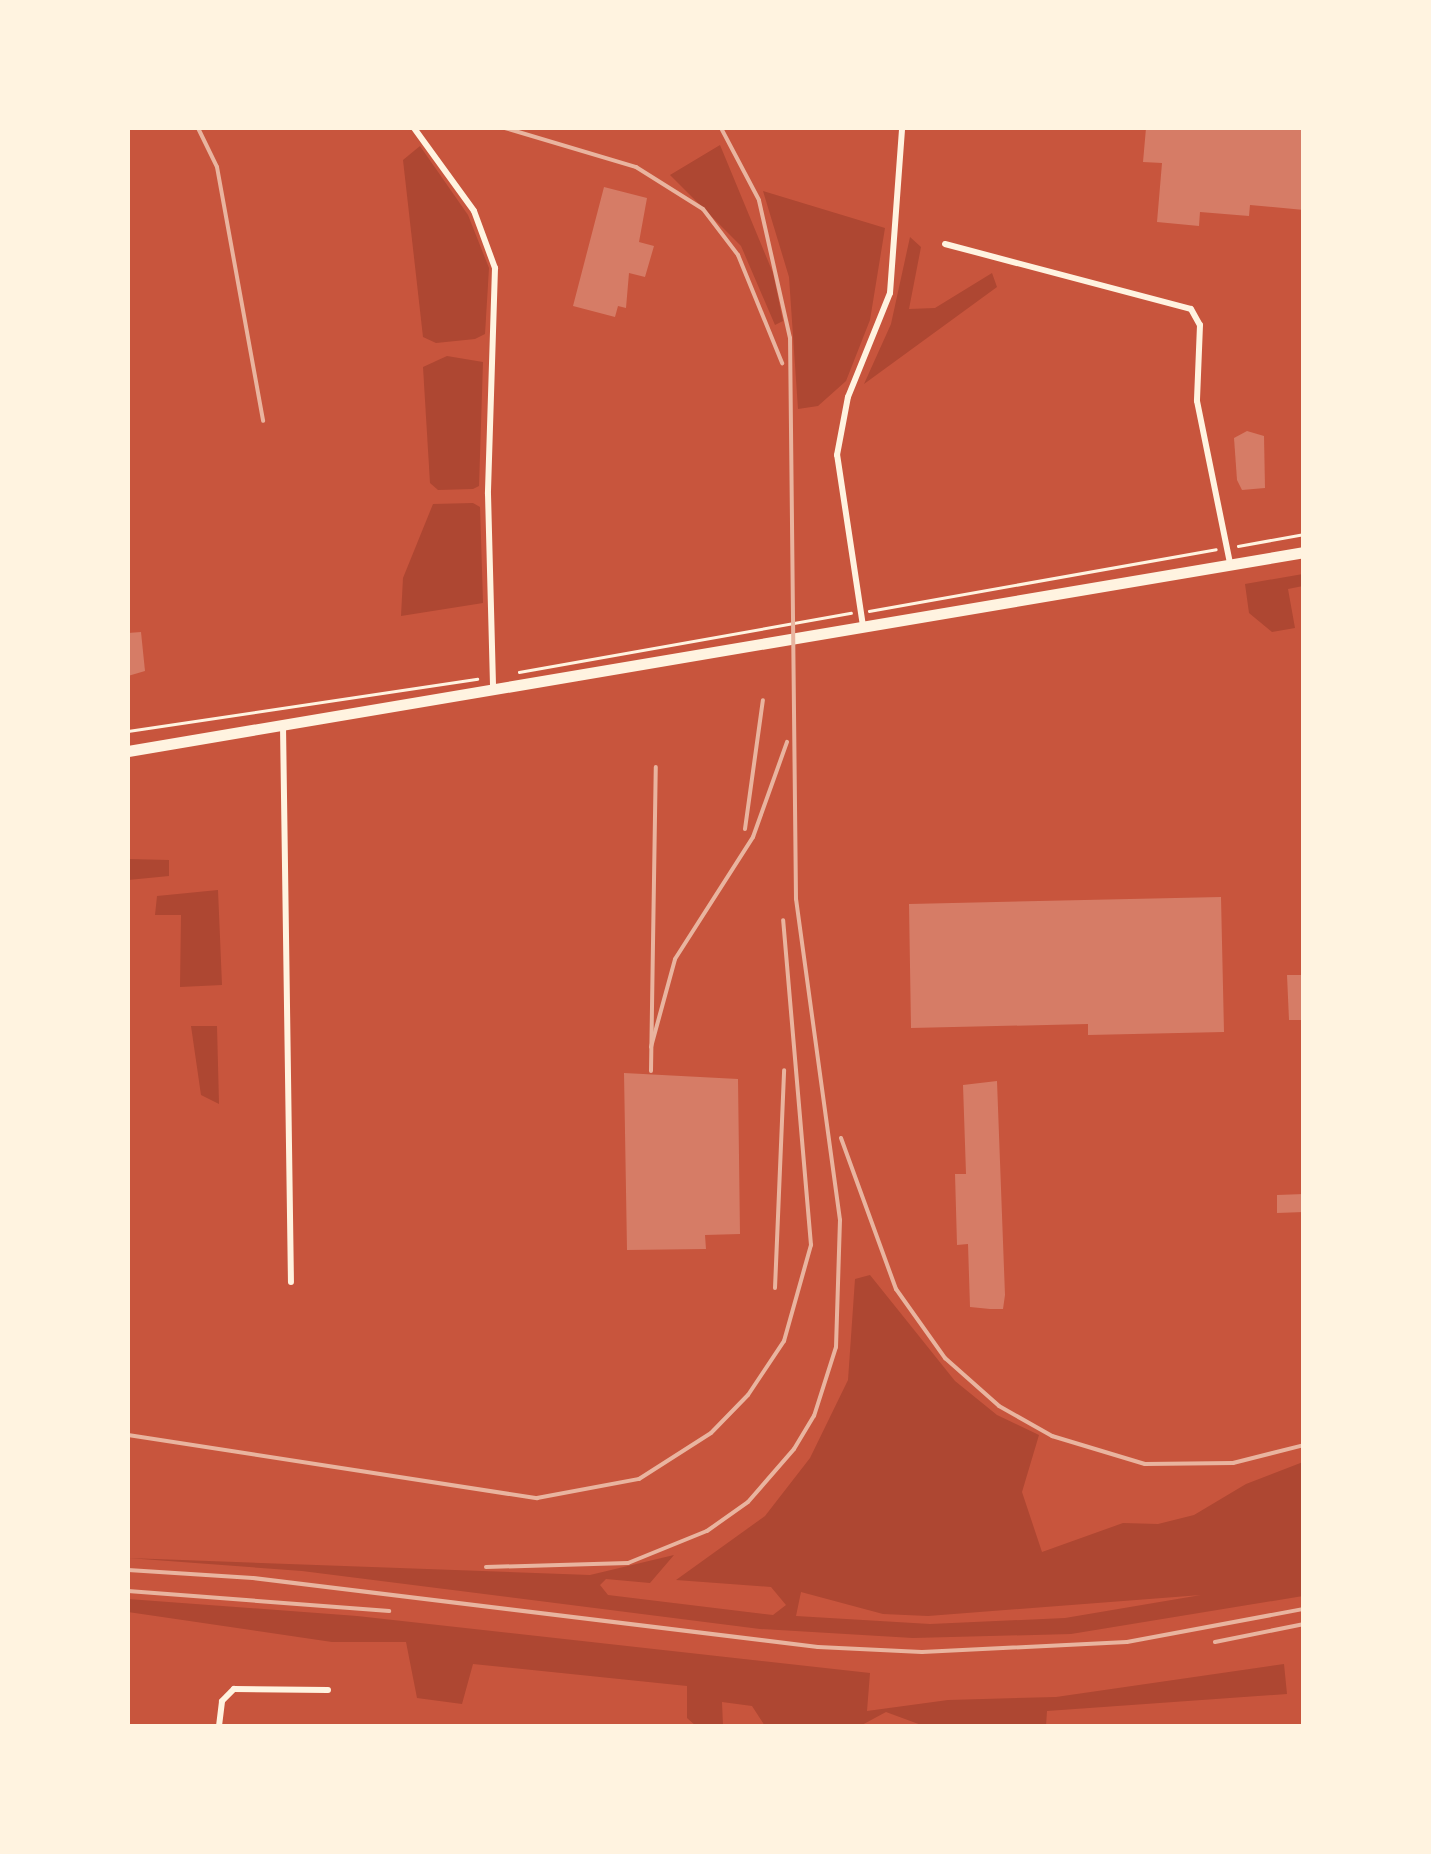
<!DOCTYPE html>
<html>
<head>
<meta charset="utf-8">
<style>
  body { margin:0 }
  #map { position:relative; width:1431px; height:1854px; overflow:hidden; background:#c8553d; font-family:"Titillium Web",sans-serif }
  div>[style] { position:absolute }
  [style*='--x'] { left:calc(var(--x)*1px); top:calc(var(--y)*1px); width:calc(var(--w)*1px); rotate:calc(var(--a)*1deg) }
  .green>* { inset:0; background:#ae4732 }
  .building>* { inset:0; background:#d67c66 }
  .path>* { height:2.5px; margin:-1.25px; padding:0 1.25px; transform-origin:1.25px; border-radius:1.25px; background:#fff3e0 }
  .minor>* { height:6px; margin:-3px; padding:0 3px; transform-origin:3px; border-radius:3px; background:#fff3e0 }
  .primary>* { height:11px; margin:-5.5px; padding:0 5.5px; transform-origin:5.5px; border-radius:5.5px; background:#fff3e0 }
  .rail>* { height:4px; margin:-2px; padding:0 2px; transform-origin:2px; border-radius:2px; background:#e9b49f }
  span { translate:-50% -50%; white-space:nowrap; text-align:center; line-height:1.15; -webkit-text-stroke:8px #fff3e0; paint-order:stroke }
  .frame { position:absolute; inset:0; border:130px solid #fff3e0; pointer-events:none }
</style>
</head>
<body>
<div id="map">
  <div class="green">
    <i style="clip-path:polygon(720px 145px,773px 273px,783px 321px,775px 325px,741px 246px,670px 175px)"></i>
    <i style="clip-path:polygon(420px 146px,468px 215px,489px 268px,485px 334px,475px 339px,436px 343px,423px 337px,403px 160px)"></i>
    <i style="clip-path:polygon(763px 191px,885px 228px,870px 320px,846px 381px,818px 406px,798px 409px,789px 277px)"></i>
    <i style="clip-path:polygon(910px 237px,921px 247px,909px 309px,935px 308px,992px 273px,997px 287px,864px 384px,891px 324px)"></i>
    <i style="clip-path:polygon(447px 356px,483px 362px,479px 486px,473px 489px,438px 490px,430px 483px,423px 367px)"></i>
    <i style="clip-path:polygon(473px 503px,480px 507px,483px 603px,401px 616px,403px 578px,433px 504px)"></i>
    <i style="clip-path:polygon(1303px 574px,1303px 586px,1288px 589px,1295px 628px,1272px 632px,1249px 613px,1245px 584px)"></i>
    <i style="clip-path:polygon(128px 859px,169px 860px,169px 876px,128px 880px)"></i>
    <i style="clip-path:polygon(218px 890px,222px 985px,180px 987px,181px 915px,155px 915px,157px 896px)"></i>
    <i style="clip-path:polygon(191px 1026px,217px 1026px,219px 1104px,201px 1095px)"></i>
    <i style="clip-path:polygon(evenodd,870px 1275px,955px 1381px,997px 1415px,1039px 1435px,1022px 1492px,1042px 1552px,1123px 1523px,1158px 1524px,1194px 1515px,1246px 1484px,1303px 1462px,1303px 1596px,1071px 1634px,913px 1638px,760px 1629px,302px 1571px,128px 1558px,590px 1575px,674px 1555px,650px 1583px,606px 1579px,600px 1585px,608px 1595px,773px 1615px,786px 1605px,771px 1587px,676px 1580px,765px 1516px,810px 1458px,848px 1380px,855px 1279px,870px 1275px,801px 1592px,883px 1614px,928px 1616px,1201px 1595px,1065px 1618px,930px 1624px,796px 1616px,801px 1592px)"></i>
    <i style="clip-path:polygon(128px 1599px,357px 1616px,870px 1673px,867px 1711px,948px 1700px,1056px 1697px,1284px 1664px,1287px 1694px,1047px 1711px,1046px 1726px,924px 1726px,886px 1712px,860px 1726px,765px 1726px,752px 1706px,722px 1702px,723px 1726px,696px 1726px,687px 1718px,687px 1686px,473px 1664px,462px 1704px,417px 1698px,406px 1642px,332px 1642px,128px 1612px)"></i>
  </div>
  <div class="building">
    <i style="clip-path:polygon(1146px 128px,1304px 128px,1304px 210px,1250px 205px,1249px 216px,1200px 212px,1199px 226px,1157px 222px,1162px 163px,1143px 162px)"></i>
    <i style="clip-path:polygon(604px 187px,647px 198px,639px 242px,654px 246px,645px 277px,629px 273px,626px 308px,618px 306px,615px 317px,573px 306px)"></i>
    <i style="clip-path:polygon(1247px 431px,1264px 436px,1265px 488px,1242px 490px,1237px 480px,1234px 438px)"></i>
    <i style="clip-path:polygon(141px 632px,145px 671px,128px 676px,128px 633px)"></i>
    <i style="clip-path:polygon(1221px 897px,1224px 1032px,1088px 1035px,1088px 1024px,911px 1028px,909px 904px)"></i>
    <i style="clip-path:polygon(1287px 975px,1304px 975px,1304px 1020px,1289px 1020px)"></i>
    <i style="clip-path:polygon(624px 1073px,738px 1079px,740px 1234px,705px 1235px,706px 1249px,627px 1250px)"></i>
    <i style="clip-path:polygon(997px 1081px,1005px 1295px,1003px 1309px,990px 1309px,970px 1307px,968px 1244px,957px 1245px,955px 1174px,966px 1174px,963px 1085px)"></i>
    <i style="clip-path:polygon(1304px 1194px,1304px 1212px,1277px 1213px,1277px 1195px)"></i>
  </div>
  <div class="path">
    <i style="--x:1238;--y:546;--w:67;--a:-10.3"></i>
    <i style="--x:869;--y:611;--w:352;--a:-10.1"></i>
    <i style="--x:519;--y:672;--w:337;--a:-10.1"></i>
    <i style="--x:128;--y:731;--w:353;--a:-8.5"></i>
  </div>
  <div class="minor">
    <i style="--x:414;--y:128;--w:102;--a:54.1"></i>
    <i style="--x:474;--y:211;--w:61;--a:69.8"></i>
    <i style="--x:495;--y:268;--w:226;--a:91.8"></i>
    <i style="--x:488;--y:494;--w:195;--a:88.5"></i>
    <i style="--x:945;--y:244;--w:254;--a:14.8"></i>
    <i style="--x:1191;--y:309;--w:18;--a:61"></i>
    <i style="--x:1200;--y:325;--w:76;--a:92.3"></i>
    <i style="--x:1197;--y:401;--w:165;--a:78.5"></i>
    <i style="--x:863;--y:626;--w:173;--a:-98.6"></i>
    <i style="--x:837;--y:455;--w:59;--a:-79.3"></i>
    <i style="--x:848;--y:397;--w:112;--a:-68"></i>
    <i style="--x:890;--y:293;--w:165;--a:-85.8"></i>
    <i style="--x:283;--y:726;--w:556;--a:89.18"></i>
    <i style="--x:219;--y:1726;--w:25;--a:-83"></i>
    <i style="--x:222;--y:1701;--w:17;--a:-45"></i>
    <i style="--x:234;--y:1689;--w:94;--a:0.6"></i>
  </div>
  <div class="primary">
    <i style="--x:128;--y:751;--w:1193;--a:-9.6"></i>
  </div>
  <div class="rail">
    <i style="--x:198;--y:128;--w:43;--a:64"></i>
    <i style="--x:217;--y:167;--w:258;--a:79.7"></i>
    <i style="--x:505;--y:128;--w:137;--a:16.6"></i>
    <i style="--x:636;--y:167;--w:79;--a:32.1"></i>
    <i style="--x:703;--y:209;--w:58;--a:52.7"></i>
    <i style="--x:738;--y:255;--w:117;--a:67.8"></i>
    <i style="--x:745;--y:829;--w:130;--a:-82.1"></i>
    <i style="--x:651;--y:1047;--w:91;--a:-74.7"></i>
    <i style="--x:675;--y:959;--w:145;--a:-57.4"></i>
    <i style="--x:753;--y:837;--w:101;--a:-70.3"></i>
    <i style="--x:651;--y:1071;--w:304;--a:-89.1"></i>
    <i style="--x:841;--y:1138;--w:161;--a:70"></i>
    <i style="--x:896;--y:1289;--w:85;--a:54.6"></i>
    <i style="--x:945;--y:1358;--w:72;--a:41.6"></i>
    <i style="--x:999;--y:1406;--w:61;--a:29.5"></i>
    <i style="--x:1052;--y:1436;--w:97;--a:16.8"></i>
    <i style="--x:1145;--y:1464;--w:88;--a:-0.7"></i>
    <i style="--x:1233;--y:1463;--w:73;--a:-14.2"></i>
    <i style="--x:775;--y:1288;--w:218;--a:-87.6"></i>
    <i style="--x:128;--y:1435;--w:414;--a:8.8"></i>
    <i style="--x:537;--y:1498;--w:104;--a:-10.6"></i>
    <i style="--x:639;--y:1479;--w:85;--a:-32.6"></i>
    <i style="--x:711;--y:1433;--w:53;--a:-45.8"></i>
    <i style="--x:748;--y:1395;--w:65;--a:-56.3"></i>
    <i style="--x:784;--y:1341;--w:100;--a:-74.3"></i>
    <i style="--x:811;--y:1245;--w:326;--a:-94.9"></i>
    <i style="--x:486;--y:1567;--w:142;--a:-1.6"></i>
    <i style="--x:628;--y:1563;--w:85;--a:-22.1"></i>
    <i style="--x:707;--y:1531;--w:50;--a:-35.3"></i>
    <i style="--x:748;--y:1502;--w:70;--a:-49"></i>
    <i style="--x:794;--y:1449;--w:39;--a:-59"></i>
    <i style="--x:814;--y:1416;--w:72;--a:-72.3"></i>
    <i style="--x:836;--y:1347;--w:127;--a:-88.2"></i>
    <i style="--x:840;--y:1220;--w:324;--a:-97.8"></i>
    <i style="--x:796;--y:899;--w:561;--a:-90.61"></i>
    <i style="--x:790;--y:338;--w:141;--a:-102.7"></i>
    <i style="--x:759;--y:200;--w:81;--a:-117.8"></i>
    <i style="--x:128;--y:1570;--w:125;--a:3.7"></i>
    <i style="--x:253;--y:1578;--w:569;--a:6.96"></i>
    <i style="--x:818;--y:1647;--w:104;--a:2.8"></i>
    <i style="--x:922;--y:1652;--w:205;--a:-2.8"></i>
    <i style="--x:1127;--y:1642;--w:180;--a:-10.6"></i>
    <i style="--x:128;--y:1591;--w:262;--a:4.4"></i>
    <i style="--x:1215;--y:1642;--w:91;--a:-11.4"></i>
  </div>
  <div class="frame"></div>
</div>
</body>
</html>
